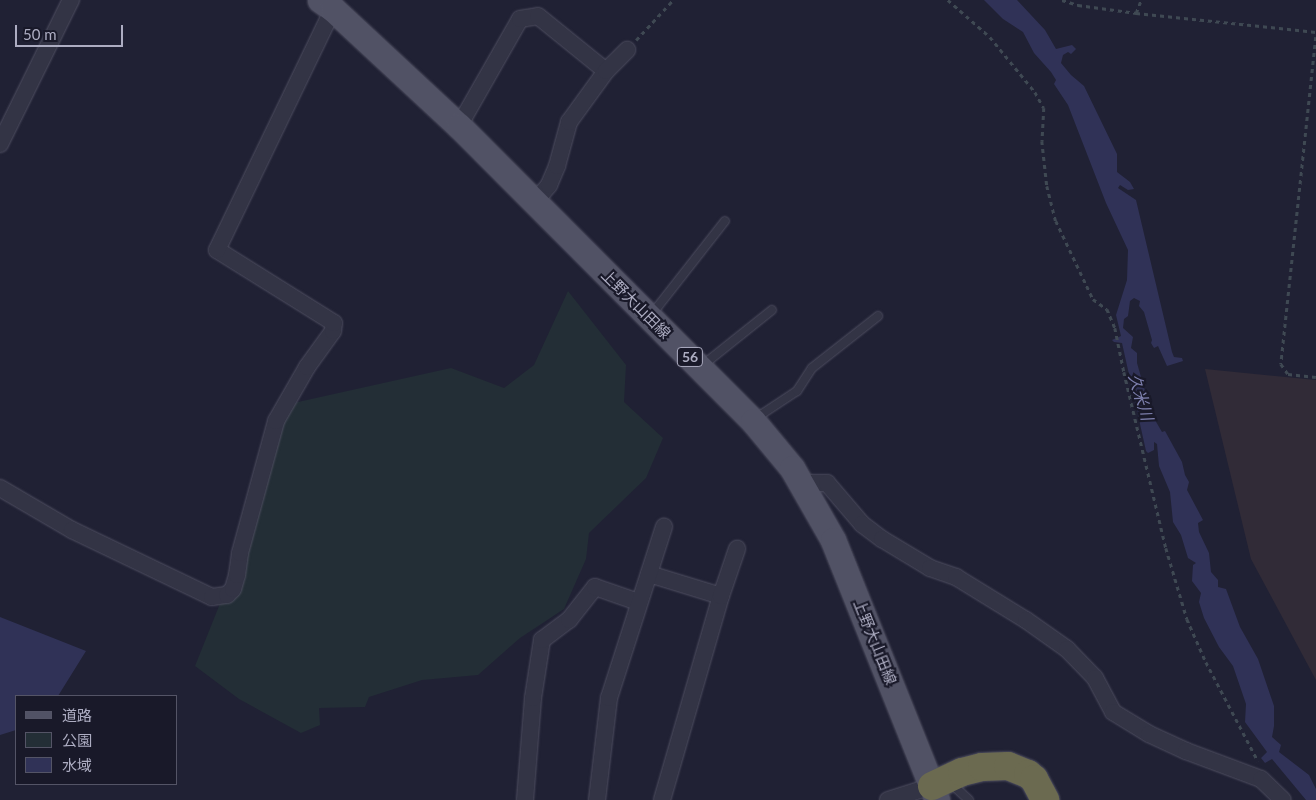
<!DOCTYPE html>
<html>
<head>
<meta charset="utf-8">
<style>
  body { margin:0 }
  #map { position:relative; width:1316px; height:800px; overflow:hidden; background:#202134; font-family:Lato,"Noto Sans JP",sans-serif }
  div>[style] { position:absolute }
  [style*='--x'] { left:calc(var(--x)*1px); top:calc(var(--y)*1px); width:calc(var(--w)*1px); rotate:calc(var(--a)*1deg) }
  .medical>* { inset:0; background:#312b37 }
  .green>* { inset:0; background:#232e36 }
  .water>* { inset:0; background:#303257 }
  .path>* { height:2.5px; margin-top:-1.25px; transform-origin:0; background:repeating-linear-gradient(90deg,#3f4953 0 4px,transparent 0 8px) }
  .roads { filter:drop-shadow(0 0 1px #4e4e60) drop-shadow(0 0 1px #4e4e60) }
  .lane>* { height:8px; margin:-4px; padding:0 4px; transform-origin:4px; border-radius:4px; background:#333445 }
  .street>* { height:16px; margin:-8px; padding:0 8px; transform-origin:8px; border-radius:8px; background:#333445 }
  .primary>* { height:25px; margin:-12.5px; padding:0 12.5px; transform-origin:12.5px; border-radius:12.5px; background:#515265 }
  .highway>* { height:28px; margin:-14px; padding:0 14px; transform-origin:14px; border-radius:14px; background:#6b6a50 }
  span { translate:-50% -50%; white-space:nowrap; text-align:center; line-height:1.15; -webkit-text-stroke:4.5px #191929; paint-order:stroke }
  .shield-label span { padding:1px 4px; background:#191929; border:1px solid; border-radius:4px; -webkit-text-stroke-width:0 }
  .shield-label { font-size:14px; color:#adadc2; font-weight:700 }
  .street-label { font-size:15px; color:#adadc2 }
  .water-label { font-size:16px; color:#7e80ae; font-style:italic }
  .legend { position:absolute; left:15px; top:695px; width:162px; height:90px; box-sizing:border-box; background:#191929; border:1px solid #545466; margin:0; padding:6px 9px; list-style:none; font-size:15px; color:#adadc2 }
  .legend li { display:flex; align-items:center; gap:10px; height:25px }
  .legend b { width:25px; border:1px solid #545466 }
  .scale { position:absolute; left:15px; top:25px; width:108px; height:22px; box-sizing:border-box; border:2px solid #adadc2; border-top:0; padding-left:6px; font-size:15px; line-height:18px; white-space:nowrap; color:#adadc2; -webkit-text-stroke:4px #191929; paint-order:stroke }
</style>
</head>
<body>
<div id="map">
  <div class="medical">
    <i style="clip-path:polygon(1205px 369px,1316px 380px,1316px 680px,1251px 559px)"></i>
  </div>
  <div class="green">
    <i style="clip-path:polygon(568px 291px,626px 365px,624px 402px,663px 438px,646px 478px,589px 533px,586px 559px,564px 609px,520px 638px,478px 675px,422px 680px,369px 697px,365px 707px,319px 708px,320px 725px,301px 733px,239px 699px,195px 666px,221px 601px,289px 404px,451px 368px,504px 388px,534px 365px)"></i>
  </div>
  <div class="water">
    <i style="clip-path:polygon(984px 0,1017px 0,1045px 30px,1056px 49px,1072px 45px,1076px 49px,1071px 54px,1068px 52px,1063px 55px,1061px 63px,1071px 75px,1084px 86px,1117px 154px,1117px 172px,1130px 182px,1134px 189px,1128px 190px,1120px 185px,1118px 188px,1136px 200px,1172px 352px,1174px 357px,1182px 358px,1183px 361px,1167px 366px,1158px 346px,1154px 348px,1151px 343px,1152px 340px,1144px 312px,1139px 306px,1140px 301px,1134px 298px,1130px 301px,1128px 316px,1124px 319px,1123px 328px,1133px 337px,1131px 348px,1137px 353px,1137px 363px,1149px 405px,1154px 413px,1150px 418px,1155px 420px,1162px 432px,1165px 431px,1182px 462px,1185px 475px,1189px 482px,1187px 490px,1203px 520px,1198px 523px,1199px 532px,1209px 553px,1211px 572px,1218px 580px,1218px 587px,1226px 589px,1240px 627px,1258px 659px,1274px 706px,1274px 726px,1272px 737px,1281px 745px,1279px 752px,1309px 775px,1316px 789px,1316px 800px,1306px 800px,1272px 759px,1265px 763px,1261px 758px,1267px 752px,1245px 722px,1246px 704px,1233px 666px,1219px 647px,1204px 618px,1199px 602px,1201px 593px,1192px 581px,1193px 565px,1196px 563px,1188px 558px,1181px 535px,1173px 522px,1170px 492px,1159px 466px,1157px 444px,1154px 442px,1154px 450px,1148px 453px,1146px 451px,1122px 343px,1114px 342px,1112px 340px,1121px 336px,1116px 315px,1127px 280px,1128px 250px,1106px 203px,1068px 105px,1054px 84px,1056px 80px,1051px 72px,1034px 53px,1023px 32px,1003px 19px)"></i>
    <i style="clip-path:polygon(0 617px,86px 651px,58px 696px,16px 696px,16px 730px,0 735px)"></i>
  </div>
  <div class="path">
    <i style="--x:948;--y:0;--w:56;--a:41.4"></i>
    <i style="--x:990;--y:37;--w:71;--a:50.7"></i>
    <i style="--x:1035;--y:92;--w:18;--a:61"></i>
    <i style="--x:1044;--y:108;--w:33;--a:93"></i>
    <i style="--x:1042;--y:141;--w:45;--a:83.7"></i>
    <i style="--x:1047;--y:186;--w:36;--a:76"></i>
    <i style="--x:1056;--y:221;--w:86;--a:64.6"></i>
    <i style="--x:1093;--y:299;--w:17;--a:36"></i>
    <i style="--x:1107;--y:309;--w:21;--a:67"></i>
    <i style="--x:1115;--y:328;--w:45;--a:78.4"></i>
    <i style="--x:1124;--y:372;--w:181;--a:76.6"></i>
    <i style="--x:1166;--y:548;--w:74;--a:73.5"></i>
    <i style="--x:1187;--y:619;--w:47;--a:66.2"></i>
    <i style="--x:1206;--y:662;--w:112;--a:62.3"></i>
    <i style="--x:1062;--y:0;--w:17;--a:17"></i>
    <i style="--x:1078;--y:5;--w:59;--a:7.9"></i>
    <i style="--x:1136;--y:13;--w:181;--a:6"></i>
    <i style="--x:1136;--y:13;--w:14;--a:-69"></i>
    <i style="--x:1316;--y:37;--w:329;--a:96.1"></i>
    <i style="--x:1281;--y:364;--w:12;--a:55"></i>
    <i style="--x:1288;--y:374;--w:28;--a:6"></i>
    <i style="--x:636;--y:40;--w:54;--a:-47.2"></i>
  </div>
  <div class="roads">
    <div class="lane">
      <i style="--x:652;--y:314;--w:118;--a:-51.9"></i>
      <i style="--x:703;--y:365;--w:88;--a:-38.6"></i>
      <i style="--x:756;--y:418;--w:49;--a:-33.4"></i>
      <i style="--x:797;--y:391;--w:27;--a:-57"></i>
      <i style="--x:812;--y:368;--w:84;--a:-38.2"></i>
      <i style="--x:955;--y:787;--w:19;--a:43"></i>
    </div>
    <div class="street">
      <i style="--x:459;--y:126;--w:123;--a:-60.3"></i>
      <i style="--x:520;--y:19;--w:18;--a:-9"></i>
      <i style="--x:538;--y:16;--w:87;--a:39"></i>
      <i style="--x:0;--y:144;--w:161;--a:-63.8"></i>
      <i style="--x:534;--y:203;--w:23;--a:-50"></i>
      <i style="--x:549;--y:185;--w:21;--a:-67"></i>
      <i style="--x:557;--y:166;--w:46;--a:-74.7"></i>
      <i style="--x:569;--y:122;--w:63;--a:-54"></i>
      <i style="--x:606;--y:71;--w:30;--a:-45"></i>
      <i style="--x:0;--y:488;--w:83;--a:30.3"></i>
      <i style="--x:72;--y:530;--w:155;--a:25.6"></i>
      <i style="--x:212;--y:597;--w:15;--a:-8"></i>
      <i style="--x:227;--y:595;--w:8;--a:-45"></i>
      <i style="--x:233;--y:589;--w:15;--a:-74"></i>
      <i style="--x:237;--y:575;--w:22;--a:-82"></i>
      <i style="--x:240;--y:553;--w:137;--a:-74.7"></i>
      <i style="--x:276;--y:421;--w:62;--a:-60.1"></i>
      <i style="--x:307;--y:367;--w:44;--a:-54.2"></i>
      <i style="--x:333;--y:331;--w:8;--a:-83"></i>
      <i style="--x:334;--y:323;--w:138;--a:-148"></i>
      <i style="--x:217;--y:250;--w:267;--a:-64.3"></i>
      <i style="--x:804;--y:489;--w:10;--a:-37"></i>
      <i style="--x:812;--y:483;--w:15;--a:0"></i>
      <i style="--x:827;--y:483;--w:54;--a:49.5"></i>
      <i style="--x:862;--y:524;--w:25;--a:37"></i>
      <i style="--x:882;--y:539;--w:56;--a:31.1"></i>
      <i style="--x:930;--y:568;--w:28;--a:19"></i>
      <i style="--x:956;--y:577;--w:82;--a:31.6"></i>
      <i style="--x:1026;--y:620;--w:50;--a:35.3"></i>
      <i style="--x:1067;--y:649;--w:40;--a:46"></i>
      <i style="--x:1095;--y:678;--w:38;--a:62"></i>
      <i style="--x:1113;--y:712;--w:42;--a:31.4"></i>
      <i style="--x:1149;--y:734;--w:41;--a:24.7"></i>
      <i style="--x:1186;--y:751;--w:80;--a:20.5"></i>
      <i style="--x:1261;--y:779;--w:30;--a:44"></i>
      <i style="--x:649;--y:574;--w:75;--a:17"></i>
      <i style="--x:525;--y:800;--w:102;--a:-85.5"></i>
      <i style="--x:533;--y:698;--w:59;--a:-81.2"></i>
      <i style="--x:542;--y:640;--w:34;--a:-37"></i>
      <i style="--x:569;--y:620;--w:42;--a:-51.8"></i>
      <i style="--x:595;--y:587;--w:46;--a:19.2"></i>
      <i style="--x:597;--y:800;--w:103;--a:-83.3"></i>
      <i style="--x:609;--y:698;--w:180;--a:-72.2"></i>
      <i style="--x:662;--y:800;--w:212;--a:-73.9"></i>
      <i style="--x:721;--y:596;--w:50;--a:-71.2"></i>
      <i style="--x:888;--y:800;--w:46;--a:-17.7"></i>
    </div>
    <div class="primary">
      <i style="--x:320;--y:0;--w:16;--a:35"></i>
      <i style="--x:333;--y:9;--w:172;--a:42.9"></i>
      <i style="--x:459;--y:126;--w:416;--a:45.1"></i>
      <i style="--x:753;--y:421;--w:61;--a:50.3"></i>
      <i style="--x:792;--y:468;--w:83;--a:60.3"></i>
      <i style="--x:833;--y:540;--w:280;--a:68.2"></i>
    </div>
    <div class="highway">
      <i style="--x:932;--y:786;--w:33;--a:-25"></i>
      <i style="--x:962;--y:772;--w:21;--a:-14"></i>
      <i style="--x:982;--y:767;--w:26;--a:-2"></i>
      <i style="--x:1008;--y:766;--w:22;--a:22"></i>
      <i style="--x:1028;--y:774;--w:8;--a:40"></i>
      <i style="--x:1034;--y:779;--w:24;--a:62"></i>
    </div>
  </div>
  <div class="shield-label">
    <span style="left:690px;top:357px">56</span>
  </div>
  <div class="street-label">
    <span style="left:636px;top:304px;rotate:45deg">上野大山田線</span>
    <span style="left:875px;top:642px;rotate:68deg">上野大山田線</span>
  </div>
  <div class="water-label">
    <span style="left:1141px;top:397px;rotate:73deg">久米川</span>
  </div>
  <ul class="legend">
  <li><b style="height:6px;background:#515265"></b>道路</li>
  <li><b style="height:14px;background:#232e36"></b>公園</li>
  <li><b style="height:14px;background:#303257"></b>水域</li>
  </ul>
  <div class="scale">50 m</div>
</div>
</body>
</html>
